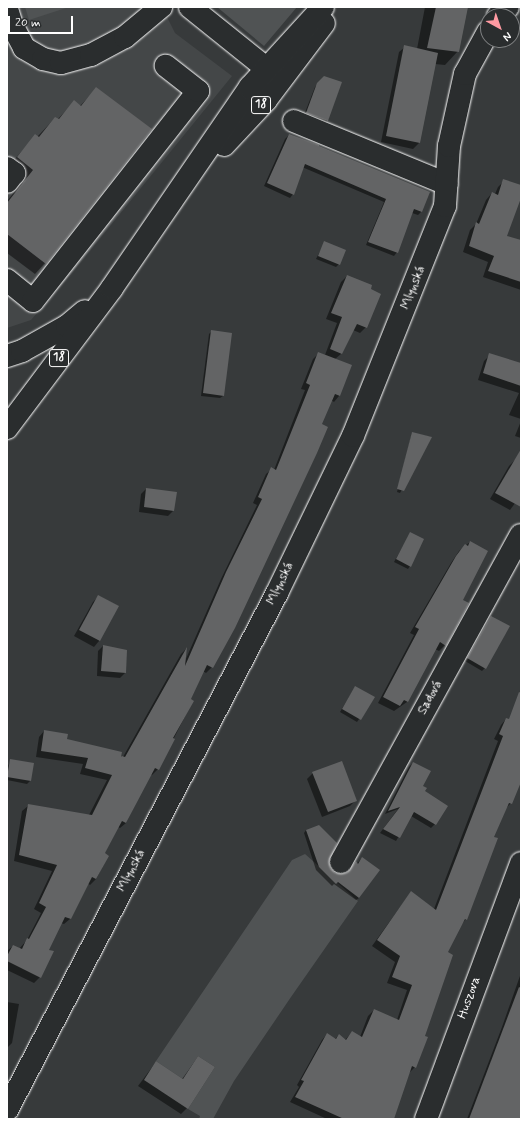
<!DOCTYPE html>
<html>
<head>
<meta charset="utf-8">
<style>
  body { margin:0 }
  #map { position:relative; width:528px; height:1126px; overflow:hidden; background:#373a3b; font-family:Mynerve,sans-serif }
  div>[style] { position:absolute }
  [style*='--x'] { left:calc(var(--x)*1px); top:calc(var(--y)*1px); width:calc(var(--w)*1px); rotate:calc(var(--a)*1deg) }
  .built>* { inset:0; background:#444748 }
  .green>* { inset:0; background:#505354 }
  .shadow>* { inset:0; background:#0007 }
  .building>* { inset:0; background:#636465 }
  .roads { filter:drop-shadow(0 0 1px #fff) drop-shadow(0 0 1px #fff) }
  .minor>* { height:22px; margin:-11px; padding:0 11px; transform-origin:11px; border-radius:11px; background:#2a2d2e }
  .major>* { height:22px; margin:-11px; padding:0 11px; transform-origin:11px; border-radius:11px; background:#2a2d2e }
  span { translate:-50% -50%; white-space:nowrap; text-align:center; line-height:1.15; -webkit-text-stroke:3.5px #2a2d2e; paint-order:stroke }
  .shield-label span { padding:1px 3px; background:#2a2d2e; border:1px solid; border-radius:3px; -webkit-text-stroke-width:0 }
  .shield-label { font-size:12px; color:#fff; font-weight:700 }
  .street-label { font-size:13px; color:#fff }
  .frame { position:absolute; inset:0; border:8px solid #fff; pointer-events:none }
  .north { position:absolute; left:480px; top:8px; width:40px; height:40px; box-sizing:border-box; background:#2a2d2e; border:1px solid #7f8182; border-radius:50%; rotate:140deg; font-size:11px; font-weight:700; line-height:16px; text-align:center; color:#fff }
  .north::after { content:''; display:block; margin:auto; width:14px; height:18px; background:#ff9aa2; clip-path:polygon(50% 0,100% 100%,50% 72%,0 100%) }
  .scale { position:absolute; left:8px; top:16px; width:65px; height:18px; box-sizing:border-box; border:2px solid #fff; border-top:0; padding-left:5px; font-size:12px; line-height:14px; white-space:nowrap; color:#fff; -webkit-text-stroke:3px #2a2d2e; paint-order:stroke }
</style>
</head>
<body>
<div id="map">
  <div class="built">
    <i style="clip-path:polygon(7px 7px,162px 7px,175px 33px,232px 76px,72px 273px,31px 320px,7px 328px)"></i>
  </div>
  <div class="green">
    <i style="clip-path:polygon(25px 7px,69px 7px,29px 20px)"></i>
    <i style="clip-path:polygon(217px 7px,297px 7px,264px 46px)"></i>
    <i style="clip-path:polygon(305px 854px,358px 901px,291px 997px,234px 1081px,213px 1119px,199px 1119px,200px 1116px,188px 1109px,215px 1067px,198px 1056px,183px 1079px,156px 1061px,292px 860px)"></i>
  </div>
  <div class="shadow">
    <i style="clip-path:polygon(425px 7px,467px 7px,458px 51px,445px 65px,435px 64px,419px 143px,413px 149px,381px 142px,399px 52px,405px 47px,417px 49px)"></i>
    <i style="clip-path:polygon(324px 77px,341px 83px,327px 121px,324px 124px,304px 115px,315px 87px)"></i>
    <i style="clip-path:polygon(96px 89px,45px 263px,35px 274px,7px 253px,7px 201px,23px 181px,7px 168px,35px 136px,37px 137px,55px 118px,57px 120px,74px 102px,80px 106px)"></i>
    <i style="clip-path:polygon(289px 135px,429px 193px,421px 212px,418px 215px,412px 213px,397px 252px,394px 256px,366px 245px,384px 202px,302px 167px,293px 194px,290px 198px,264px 186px,285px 139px)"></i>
    <i style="clip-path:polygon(504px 181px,521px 186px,521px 195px,505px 236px,521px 241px,521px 290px,483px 277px,488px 262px,463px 252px,470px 230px,476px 224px,486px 200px,492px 193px,495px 194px,498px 187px)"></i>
    <i style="clip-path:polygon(325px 242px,339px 264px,336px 267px,316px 259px)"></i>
    <i style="clip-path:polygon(347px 276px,366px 327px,360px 333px,353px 330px,341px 354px,335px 359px,351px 366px,339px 396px,334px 402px,331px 400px,212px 667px,206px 673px,203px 671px,190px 700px,193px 701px,158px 769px,152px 775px,150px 774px,126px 823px,120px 828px,118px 827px,104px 854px,108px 856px,96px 879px,90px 885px,87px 883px,70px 919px,64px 924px,61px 923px,48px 950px,40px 977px,34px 983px,7px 970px,7px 951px,13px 946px,19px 949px,27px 940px,41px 913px,34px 909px,52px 871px,14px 861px,22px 811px,28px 806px,89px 815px,107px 780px,80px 774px,83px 764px,36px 757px,39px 737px,44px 731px,120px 759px,123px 757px,181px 654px,186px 649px,185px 661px,221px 579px,257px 505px,253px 503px,266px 474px,272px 469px,274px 470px,305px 390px,301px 389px,313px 359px,319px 353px,325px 355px,337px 323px,326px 319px,341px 282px)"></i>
    <i style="clip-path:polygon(212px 331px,223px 396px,220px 398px,201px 396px,209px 334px)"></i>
    <i style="clip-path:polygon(490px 355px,521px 364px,521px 419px,509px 415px,519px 393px,478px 380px,484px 361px)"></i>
    <i style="clip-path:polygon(521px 421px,521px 438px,515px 436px)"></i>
    <i style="clip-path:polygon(412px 433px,431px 437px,400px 493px,397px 492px)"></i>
    <i style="clip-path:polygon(515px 460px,521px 464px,521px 495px,510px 510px,490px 499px,509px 466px)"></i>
    <i style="clip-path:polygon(146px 489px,173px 511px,168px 516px,139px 512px,141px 494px)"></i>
    <i style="clip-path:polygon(410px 534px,410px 566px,408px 569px,394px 562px)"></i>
    <i style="clip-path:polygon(470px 542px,445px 645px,439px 651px,435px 649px,407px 702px,394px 711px,378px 703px,414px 635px,410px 633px,451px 563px,459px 551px)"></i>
    <i style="clip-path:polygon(99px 596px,118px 606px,99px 641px,94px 647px,74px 636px,93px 602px)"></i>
    <i style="clip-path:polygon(491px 617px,485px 668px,482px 671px,465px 661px)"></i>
    <i style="clip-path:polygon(103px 646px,126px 651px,125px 673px,120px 678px,97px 676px,98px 651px)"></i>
    <i style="clip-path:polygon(355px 687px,374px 698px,357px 722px,340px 712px)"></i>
    <i style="clip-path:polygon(506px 719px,521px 720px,521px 772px,511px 803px,506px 808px,493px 837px,466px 919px,461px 925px,446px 952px,424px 1037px,426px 1037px,415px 1067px,409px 1073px,392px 1119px,327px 1119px,290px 1102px,299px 1087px,297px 1085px,322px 1040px,327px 1034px,335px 1039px,339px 1035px,345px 1040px,352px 1032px,360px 1037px,368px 1016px,374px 1010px,397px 1020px,407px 990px,387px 983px,395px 962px,372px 946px,411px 892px,434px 909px,498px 741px,494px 739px,501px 725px)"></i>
    <i style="clip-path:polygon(11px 760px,33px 764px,30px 781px,27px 784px,7px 780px,7px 768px)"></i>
    <i style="clip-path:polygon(413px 763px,435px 824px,431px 828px,411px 816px,396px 841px,380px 833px,398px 809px,385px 814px,409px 767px)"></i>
    <i style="clip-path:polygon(313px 773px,356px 800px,350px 806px,322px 817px,307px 779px)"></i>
    <i style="clip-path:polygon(306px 830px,327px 862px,329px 869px,334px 874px,341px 875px,347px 874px,362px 858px,359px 898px,356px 900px,334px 884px,332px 886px,316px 870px,304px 833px)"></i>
    <i style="clip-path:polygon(521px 973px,521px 1119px,467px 1119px,502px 1027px)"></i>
    <i style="clip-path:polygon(7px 1002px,19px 1004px,12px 1043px,7px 1048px)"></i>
    <i style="clip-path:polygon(198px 1057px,187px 1108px,181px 1114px,138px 1086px,156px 1062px,182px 1079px)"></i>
  </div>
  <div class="building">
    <i style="clip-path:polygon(436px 7px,468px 7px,459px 52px,427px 48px)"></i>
    <i style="clip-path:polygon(404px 45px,438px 53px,420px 143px,386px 136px)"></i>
    <i style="clip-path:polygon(324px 76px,342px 82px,328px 121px,306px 113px,317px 83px)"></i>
    <i style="clip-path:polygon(96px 87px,152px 129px,46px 264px,7px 234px,7px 203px,33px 170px,17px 157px,35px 134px,39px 137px,55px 117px,59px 119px,74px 100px,81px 106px)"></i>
    <i style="clip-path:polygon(289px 134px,319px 145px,319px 146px,430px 192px,422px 212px,414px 209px,398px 253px,368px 242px,386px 199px,305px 164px,294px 195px,267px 183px)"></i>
    <i style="clip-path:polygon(503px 179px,521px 185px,521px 198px,507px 236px,521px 240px,521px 282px,488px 271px,494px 256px,469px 246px,476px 222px,479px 224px,492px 192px,498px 195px)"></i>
    <i style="clip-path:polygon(324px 241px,346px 250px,340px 265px,318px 256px)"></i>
    <i style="clip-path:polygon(347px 275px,372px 285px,371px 289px,381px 294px,367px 328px,357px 324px,342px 354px,330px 349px,342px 317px,331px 313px)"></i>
    <i style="clip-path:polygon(211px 330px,232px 333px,224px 396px,203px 393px)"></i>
    <i style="clip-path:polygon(318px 352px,352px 365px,340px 396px,335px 394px,322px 424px,328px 427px,317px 453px,235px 628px,213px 668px,207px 665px,191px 699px,194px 701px,173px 738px,175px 739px,159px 770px,155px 768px,126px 823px,122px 821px,105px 853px,109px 856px,96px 879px,92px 877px,71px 919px,65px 917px,49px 950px,54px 951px,41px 978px,7px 961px,7px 956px,13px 945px,22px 949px,27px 938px,29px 939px,46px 907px,39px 903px,57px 865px,19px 855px,28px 804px,92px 815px,112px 775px,85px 768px,88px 758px,41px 751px,44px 730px,68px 734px,67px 739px,122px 752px,121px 757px,122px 756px,125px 757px,187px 647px,185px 666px,226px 572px,262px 499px,258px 497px,271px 467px,276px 470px,310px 385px,306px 383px)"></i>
    <i style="clip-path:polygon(489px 353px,521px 363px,521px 386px,483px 373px)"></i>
    <i style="clip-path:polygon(412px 432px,432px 437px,404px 491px,397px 489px)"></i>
    <i style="clip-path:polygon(521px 449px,521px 507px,495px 493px)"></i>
    <i style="clip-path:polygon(146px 488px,177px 492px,174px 511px,144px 507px)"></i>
    <i style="clip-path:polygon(410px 532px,424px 539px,411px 567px,396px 559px)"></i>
    <i style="clip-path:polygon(470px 541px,488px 551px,463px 600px,469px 603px,446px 646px,440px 642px,408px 702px,404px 700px,400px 706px,383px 697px,419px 629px,415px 627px,456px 556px,465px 544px,468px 546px)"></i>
    <i style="clip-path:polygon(98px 595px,119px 606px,100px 641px,79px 630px)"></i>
    <i style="clip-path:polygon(491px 616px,510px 626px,486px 669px,467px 658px)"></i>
    <i style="clip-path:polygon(103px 645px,127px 650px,126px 673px,101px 671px)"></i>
    <i style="clip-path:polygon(355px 686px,375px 697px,361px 720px,342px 709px)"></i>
    <i style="clip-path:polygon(519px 692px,521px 693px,521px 782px,512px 804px,509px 803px,494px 837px,498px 838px,467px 920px,465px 919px,448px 952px,453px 955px,425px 1036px,428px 1037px,416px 1068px,412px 1066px,394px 1119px,344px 1119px,295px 1097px,304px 1081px,301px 1080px,327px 1033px,336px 1039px,339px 1034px,346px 1040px,352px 1031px,362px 1037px,374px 1009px,399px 1020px,412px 985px,392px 977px,400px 956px,377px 940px,411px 891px,436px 910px,503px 736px,499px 734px,506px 718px,509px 719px)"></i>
    <i style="clip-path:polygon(10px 759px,34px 763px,31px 781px,7px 777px)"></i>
    <i style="clip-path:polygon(342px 761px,357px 801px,328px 812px,312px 772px)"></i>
    <i style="clip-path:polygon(413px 762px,431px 771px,423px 786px,427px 788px,425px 791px,448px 806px,436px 825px,414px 812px,400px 838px,383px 829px,400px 807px,388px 811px)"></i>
    <i style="clip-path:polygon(319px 825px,337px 843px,329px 862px,330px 868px,335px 873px,341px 874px,347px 873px,356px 861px,358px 864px,362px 857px,380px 870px,359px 898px,338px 882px,336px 884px,319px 867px,306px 830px)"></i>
    <i style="clip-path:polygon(519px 987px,521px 988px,521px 1119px,469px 1119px)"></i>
    <i style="clip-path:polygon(198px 1056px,215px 1067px,188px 1109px,144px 1080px,156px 1061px,183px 1079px)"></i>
  </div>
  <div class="roads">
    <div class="minor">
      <i style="--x:190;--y:7;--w:97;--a:38.8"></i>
      <i style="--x:7;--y:9;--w:17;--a:73"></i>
      <i style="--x:12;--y:25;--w:26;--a:62"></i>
      <i style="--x:24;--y:48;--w:22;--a:30"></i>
      <i style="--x:43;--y:59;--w:18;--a:13"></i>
      <i style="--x:61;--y:63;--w:31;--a:-15"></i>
      <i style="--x:91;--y:55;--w:38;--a:-28"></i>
      <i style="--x:125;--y:37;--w:47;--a:-39.8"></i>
      <i style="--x:498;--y:16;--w:13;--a:-42"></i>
      <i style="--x:294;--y:121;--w:165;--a:22.4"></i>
      <i style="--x:7;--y:168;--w:9;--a:36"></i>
      <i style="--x:14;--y:173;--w:11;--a:128"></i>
      <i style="--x:7;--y:280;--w:33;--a:39"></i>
      <i style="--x:33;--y:301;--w:267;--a:-51.8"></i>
      <i style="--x:198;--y:91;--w:41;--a:-142"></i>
      <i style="--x:341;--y:862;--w:373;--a:-61.2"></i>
      <i style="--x:7;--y:1110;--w:583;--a:-62.42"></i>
      <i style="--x:277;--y:593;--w:174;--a:-64.2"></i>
      <i style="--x:353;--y:436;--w:248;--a:-68.2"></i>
      <i style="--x:445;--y:206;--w:60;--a:-86.2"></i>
      <i style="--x:449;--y:146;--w:74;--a:-77.5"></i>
      <i style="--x:465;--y:74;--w:48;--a:-61.3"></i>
      <i style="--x:426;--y:1119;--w:273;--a:-69.6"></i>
    </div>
    <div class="major">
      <i style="--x:224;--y:145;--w:62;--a:-47"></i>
      <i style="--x:266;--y:100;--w:96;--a:-53"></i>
      <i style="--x:7;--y:356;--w:16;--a:-18"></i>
      <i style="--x:22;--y:351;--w:51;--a:-29.1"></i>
      <i style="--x:67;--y:326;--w:23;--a:-40"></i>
      <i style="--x:7;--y:428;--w:175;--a:-53.1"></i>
      <i style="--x:112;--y:288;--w:244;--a:-55.5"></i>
      <i style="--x:250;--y:87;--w:108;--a:-47.6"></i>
    </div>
  </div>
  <div class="shield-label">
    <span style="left:261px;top:105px">18</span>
    <span style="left:59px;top:358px">18</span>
  </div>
  <div class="street-label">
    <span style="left:414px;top:288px;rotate:-68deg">Mlynská</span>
    <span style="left:281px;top:584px;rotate:-64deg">Mlynská</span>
    <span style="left:431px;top:698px;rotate:-61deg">Sadová</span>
    <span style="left:132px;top:871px;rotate:-62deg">Mlynská</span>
    <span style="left:470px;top:998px;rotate:-70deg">Huszova</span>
  </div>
  <div class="frame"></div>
  <div class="north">N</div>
  <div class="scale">20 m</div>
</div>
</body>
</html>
